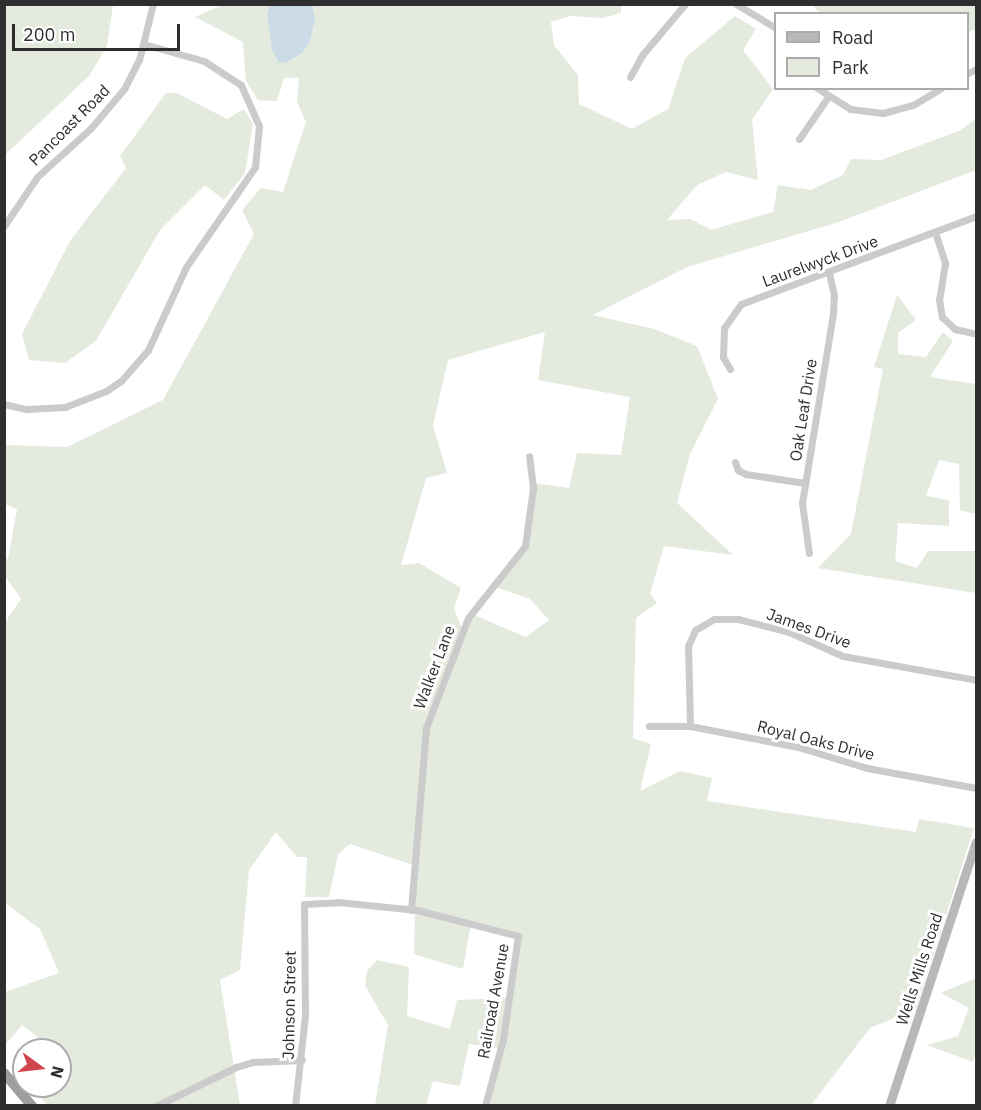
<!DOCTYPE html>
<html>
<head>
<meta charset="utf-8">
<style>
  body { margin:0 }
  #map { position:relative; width:981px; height:1110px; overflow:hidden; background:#fff; font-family:"IBM Plex Sans",sans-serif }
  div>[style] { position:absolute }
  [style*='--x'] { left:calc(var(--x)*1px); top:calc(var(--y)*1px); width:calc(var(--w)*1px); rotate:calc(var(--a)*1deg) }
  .green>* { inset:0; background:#e4eadd }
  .water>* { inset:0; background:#ccdce7 }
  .minor>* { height:7px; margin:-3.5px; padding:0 3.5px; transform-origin:3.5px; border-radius:3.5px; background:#cbcbcb }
  .secondary>* { height:9px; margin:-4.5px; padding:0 4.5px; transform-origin:4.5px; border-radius:4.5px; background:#b8b8b8 }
  .trunk>* { height:10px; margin:-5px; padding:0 5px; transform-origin:5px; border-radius:5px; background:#9e9e9e }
  span { translate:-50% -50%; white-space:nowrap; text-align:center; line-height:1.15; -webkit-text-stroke:6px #fff; paint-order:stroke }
  .street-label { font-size:16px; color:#2e2e2e }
  .frame { position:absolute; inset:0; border:6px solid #2e2e2e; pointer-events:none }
  .legend { position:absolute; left:774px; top:12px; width:195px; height:78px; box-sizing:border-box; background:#fff; border:2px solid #ababab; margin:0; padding:8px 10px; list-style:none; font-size:18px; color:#2e2e2e }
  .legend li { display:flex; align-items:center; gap:12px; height:30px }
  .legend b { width:30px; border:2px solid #ababab }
  .north { position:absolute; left:12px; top:1038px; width:60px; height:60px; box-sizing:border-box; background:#fff; border:2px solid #ababab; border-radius:50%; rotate:105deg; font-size:16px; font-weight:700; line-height:24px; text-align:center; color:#2e2e2e }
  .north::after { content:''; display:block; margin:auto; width:21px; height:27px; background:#cf464d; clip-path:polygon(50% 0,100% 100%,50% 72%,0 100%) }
  .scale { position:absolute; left:12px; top:24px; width:168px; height:27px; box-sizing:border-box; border:3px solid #2e2e2e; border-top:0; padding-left:8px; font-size:18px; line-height:21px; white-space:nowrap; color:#2e2e2e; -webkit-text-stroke:4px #fff; paint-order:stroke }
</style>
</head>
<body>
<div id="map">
  <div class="green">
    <i style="clip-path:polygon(evenodd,225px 4px,621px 5px,621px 13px,602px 18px,570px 16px,551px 22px,554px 45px,578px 75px,579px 104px,632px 129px,668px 109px,685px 58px,735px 16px,756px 29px,743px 50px,773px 89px,752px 120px,758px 180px,726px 172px,697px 185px,667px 220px,690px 219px,711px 230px,773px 212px,778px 185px,811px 190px,843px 175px,851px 159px,881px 160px,961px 130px,976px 118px,976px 170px,839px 222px,687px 267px,593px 315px,654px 329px,697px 346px,718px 399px,690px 454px,677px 503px,733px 555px,664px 546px,650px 594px,657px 603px,636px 618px,633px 738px,651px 744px,640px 791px,680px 771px,712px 778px,707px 801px,916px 832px,919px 819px,974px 828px,916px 1009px,870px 1028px,811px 1105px,482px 1105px,498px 1048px,469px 1044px,460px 1086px,433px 1081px,426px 1105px,375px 1105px,388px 1025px,365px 986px,367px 971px,377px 960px,409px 967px,407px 1016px,450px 1029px,457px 1000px,508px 998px,518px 936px,471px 924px,463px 969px,414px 954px,416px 866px,350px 844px,338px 854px,329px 897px,305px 897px,307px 857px,297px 857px,276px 832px,249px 870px,240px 970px,220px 980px,240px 1105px,47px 1105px,31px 1086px,60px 1086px,60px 1050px,39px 1050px,45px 1043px,22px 1025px,5px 1045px,5px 992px,59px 973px,40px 929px,5px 903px,5px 622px,21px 599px,5px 576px,5px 559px,8px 559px,17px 509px,5px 504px,5px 445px,67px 447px,163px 400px,254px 234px,242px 210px,261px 188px,283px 192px,306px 122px,297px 102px,299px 78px,284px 78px,277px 101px,258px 100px,246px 81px,243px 42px,195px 17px,225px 4px,545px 332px,538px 380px,630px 397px,621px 455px,577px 453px,569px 488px,534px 483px,523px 546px,496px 587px,530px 599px,549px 620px,526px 637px,474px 615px,461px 627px,454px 608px,461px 588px,419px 563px,401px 565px,426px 478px,447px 473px,433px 425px,448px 360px,545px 332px)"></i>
    <i style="clip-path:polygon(8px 5px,113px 5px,107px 46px,89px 76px,5px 155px,4px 10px)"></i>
    <i style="clip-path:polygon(813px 5px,976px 5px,976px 30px,968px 32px,968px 14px,819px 13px)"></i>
    <i style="clip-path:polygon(166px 93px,177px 93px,227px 119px,244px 109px,253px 124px,245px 173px,224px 200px,205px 185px,160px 230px,96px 341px,65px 363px,29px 360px,22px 334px,70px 241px,126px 168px,120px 156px)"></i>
    <i style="clip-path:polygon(897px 295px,916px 320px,898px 333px,898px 354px,926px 357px,943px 332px,953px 341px,930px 377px,976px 384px,976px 514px,960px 510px,959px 464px,939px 460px,926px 496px,949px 500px,949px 526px,898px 523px,895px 561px,917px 568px,928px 551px,976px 551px,976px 593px,818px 568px,851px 534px,883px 369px,874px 367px)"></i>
    <i style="clip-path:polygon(976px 978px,976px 1052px,973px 1062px,927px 1045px,958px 1036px,969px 1008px,941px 993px)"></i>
  </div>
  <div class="water">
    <i style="clip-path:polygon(270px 5px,312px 5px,315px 19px,310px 41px,303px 52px,285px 63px,279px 63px,272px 50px,267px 13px)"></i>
  </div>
  <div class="minor">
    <i style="--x:736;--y:4;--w:47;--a:31"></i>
    <i style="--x:968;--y:73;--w:9;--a:-27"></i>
    <i style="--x:630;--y:77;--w:26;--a:-61"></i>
    <i style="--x:643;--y:54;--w:65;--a:-50"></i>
    <i style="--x:817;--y:88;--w:39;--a:32"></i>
    <i style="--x:850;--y:109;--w:33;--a:7"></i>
    <i style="--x:883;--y:113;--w:31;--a:-15"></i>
    <i style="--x:913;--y:105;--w:33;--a:-31"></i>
    <i style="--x:799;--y:139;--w:51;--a:-55.4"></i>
    <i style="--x:4;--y:226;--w:59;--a:-56"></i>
    <i style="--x:37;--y:177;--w:73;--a:-42.2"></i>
    <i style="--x:91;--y:128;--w:51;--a:-49.8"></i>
    <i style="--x:124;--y:89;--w:33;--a:-63"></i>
    <i style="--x:139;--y:60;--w:58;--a:-76"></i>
    <i style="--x:935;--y:232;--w:33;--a:72"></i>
    <i style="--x:945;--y:263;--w:36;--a:99"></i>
    <i style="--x:939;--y:299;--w:18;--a:81"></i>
    <i style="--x:942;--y:317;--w:18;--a:43"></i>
    <i style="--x:955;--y:329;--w:22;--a:13"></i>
    <i style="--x:730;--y:369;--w:14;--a:-120"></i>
    <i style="--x:723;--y:357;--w:29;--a:-88"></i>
    <i style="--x:724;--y:328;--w:29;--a:-55"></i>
    <i style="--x:741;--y:304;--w:251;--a:-20.5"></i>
    <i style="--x:4;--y:404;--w:23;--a:13"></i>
    <i style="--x:26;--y:409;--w:39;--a:-3"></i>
    <i style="--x:65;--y:407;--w:44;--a:-21.3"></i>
    <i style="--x:106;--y:391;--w:18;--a:-34"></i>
    <i style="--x:121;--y:381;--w:41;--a:-48.9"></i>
    <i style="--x:148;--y:350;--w:91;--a:-65.4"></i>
    <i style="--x:186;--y:267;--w:121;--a:-55.4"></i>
    <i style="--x:255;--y:167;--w:41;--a:-84.4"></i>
    <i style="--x:259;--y:126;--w:45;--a:-113.7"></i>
    <i style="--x:241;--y:85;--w:44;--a:-147"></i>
    <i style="--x:204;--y:61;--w:62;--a:-164.2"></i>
    <i style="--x:735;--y:462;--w:9;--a:69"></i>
    <i style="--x:738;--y:470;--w:9;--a:27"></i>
    <i style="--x:746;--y:474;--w:60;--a:8.7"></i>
    <i style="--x:809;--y:553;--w:50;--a:-98"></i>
    <i style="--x:802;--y:503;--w:193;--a:-80.7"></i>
    <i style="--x:833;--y:313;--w:17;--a:-87"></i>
    <i style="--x:834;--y:296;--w:24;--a:-102"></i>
    <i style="--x:649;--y:726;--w:41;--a:0"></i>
    <i style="--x:690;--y:726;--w:110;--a:11"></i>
    <i style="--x:798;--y:747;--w:72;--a:16.9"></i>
    <i style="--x:867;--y:768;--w:111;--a:10.4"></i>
    <i style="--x:690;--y:726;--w:80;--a:-91.4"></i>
    <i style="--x:688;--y:646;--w:17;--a:-66"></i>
    <i style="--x:695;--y:630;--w:22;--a:-30"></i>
    <i style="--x:714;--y:619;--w:24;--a:0"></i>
    <i style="--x:738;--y:619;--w:53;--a:14.3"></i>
    <i style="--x:789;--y:632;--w:59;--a:24"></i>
    <i style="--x:843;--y:656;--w:135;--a:10.2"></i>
    <i style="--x:411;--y:910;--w:183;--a:-85.3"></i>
    <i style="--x:426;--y:728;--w:118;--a:-69.1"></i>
    <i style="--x:468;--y:618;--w:92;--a:-51.6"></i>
    <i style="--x:525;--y:546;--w:59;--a:-82.1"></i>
    <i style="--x:533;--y:488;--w:32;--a:-97"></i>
    <i style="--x:156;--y:1106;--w:89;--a:-26"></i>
    <i style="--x:236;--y:1067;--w:17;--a:-17"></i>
    <i style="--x:252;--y:1062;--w:50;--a:-2.3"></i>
    <i style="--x:295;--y:1106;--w:92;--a:-83.7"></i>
    <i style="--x:305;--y:1015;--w:111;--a:-90.5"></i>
    <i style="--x:304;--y:904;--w:34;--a:-3"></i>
    <i style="--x:338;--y:902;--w:79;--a:5.8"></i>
    <i style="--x:417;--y:910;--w:104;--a:14.4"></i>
    <i style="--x:518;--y:936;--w:104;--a:98.3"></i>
    <i style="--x:503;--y:1039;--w:69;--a:105"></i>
  </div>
  <div class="secondary">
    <i style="--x:889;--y:1106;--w:278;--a:-71.8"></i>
  </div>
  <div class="trunk">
    <i style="--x:4;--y:1073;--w:43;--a:49.7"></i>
  </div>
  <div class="street-label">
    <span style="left:69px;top:125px;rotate:-45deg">Pancoast Road</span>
    <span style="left:820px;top:261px;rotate:-20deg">Laurelwyck Drive</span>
    <span style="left:803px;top:410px;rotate:-81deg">Oak Leaf Drive</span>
    <span style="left:809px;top:628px;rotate:20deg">James Drive</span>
    <span style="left:434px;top:667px;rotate:-69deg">Walker Lane</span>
    <span style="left:816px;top:740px;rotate:14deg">Royal Oaks Drive</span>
    <span style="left:919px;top:969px;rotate:-72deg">Wells Mills Road</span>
    <span style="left:493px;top:1001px;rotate:-80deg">Railroad Avenue</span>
    <span style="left:289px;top:1005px;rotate:-89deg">Johnson Street</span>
  </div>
  <div class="frame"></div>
  <ul class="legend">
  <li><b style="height:8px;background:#b8b8b8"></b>Road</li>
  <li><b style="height:16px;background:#e4eadd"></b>Park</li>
  </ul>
  <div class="north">N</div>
  <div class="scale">200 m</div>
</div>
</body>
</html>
